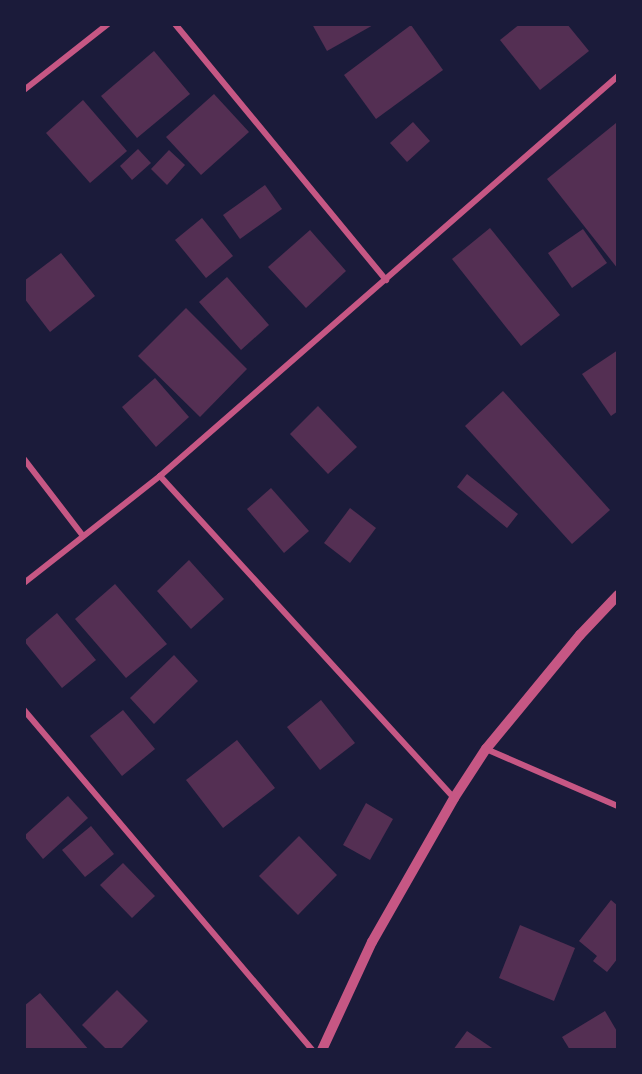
<!DOCTYPE html>
<html>
<head>
<meta charset="utf-8">
<style>
  body { margin:0 }
  #map { position:relative; width:642px; height:1074px; overflow:hidden; background:#1b1b3a; font-family:"Exo 2",sans-serif }
  div>[style] { position:absolute }
  [style*='--x'] { left:calc(var(--x)*1px); top:calc(var(--y)*1px); width:calc(var(--w)*1px); rotate:calc(var(--a)*1deg) }
  .building>* { inset:0; background:#542f53 }
  .minor>* { height:6px; margin:-3px; padding:0 3px; transform-origin:3px; border-radius:3px; background:#c65784 }
  .tertiary>* { height:10px; margin:-5px; padding:0 5px; transform-origin:5px; border-radius:5px; background:#c65784 }
  span { translate:-50% -50%; white-space:nowrap; text-align:center; line-height:1.15; -webkit-text-stroke:6px #1b1b3a; paint-order:stroke }
  .frame { position:absolute; inset:0; border:26px solid #1b1b3a; pointer-events:none }
</style>
</head>
<body>
<div id="map">
  <div class="building">
    <i style="clip-path:polygon(312px 24px,375px 24px,327px 51px)"></i>
    <i style="clip-path:polygon(520px 24px,567px 24px,589px 51px,540px 90px,500px 40px)"></i>
    <i style="clip-path:polygon(411px 25px,443px 70px,376px 119px,344px 75px)"></i>
    <i style="clip-path:polygon(154px 51px,190px 94px,137px 138px,101px 96px)"></i>
    <i style="clip-path:polygon(214px 94px,249px 132px,201px 175px,166px 137px)"></i>
    <i style="clip-path:polygon(83px 100px,127px 151px,90px 183px,46px 133px)"></i>
    <i style="clip-path:polygon(413px 122px,430px 141px,407px 162px,390px 143px)"></i>
    <i style="clip-path:polygon(616px 123px,618px 125px,618px 269px,547px 179px)"></i>
    <i style="clip-path:polygon(138px 149px,151px 163px,132px 180px,120px 166px)"></i>
    <i style="clip-path:polygon(169px 150px,185px 165px,167px 185px,151px 169px)"></i>
    <i style="clip-path:polygon(265px 185px,282px 209px,240px 239px,223px 215px)"></i>
    <i style="clip-path:polygon(202px 218px,233px 256px,206px 278px,175px 240px)"></i>
    <i style="clip-path:polygon(490px 228px,560px 315px,521px 346px,452px 259px)"></i>
    <i style="clip-path:polygon(583px 229px,607px 263px,572px 288px,548px 253px)"></i>
    <i style="clip-path:polygon(310px 230px,346px 271px,306px 308px,268px 267px)"></i>
    <i style="clip-path:polygon(61px 253px,95px 296px,50px 332px,24px 298px,24px 281px)"></i>
    <i style="clip-path:polygon(227px 277px,269px 325px,241px 350px,199px 302px)"></i>
    <i style="clip-path:polygon(186px 308px,247px 369px,200px 417px,138px 356px)"></i>
    <i style="clip-path:polygon(618px 350px,618px 411px,611px 416px,582px 374px)"></i>
    <i style="clip-path:polygon(155px 378px,189px 417px,156px 447px,122px 407px)"></i>
    <i style="clip-path:polygon(503px 391px,610px 510px,572px 544px,465px 426px)"></i>
    <i style="clip-path:polygon(318px 406px,357px 447px,328px 474px,290px 434px)"></i>
    <i style="clip-path:polygon(467px 474px,518px 514px,507px 528px,457px 487px)"></i>
    <i style="clip-path:polygon(271px 488px,309px 531px,284px 553px,247px 509px)"></i>
    <i style="clip-path:polygon(350px 508px,376px 528px,350px 563px,324px 543px)"></i>
    <i style="clip-path:polygon(189px 560px,224px 599px,191px 629px,157px 591px)"></i>
    <i style="clip-path:polygon(115px 584px,167px 644px,126px 678px,75px 619px)"></i>
    <i style="clip-path:polygon(57px 613px,96px 660px,62px 688px,24px 641px)"></i>
    <i style="clip-path:polygon(174px 655px,198px 681px,154px 724px,130px 698px)"></i>
    <i style="clip-path:polygon(321px 700px,355px 743px,320px 770px,287px 727px)"></i>
    <i style="clip-path:polygon(123px 710px,155px 749px,122px 776px,90px 736px)"></i>
    <i style="clip-path:polygon(237px 740px,275px 788px,223px 828px,186px 780px)"></i>
    <i style="clip-path:polygon(68px 796px,88px 818px,43px 859px,24px 836px)"></i>
    <i style="clip-path:polygon(366px 803px,393px 819px,370px 860px,343px 845px)"></i>
    <i style="clip-path:polygon(91px 826px,114px 854px,85px 877px,62px 850px)"></i>
    <i style="clip-path:polygon(299px 836px,337px 875px,298px 915px,259px 876px)"></i>
    <i style="clip-path:polygon(123px 863px,155px 896px,132px 918px,100px 885px)"></i>
    <i style="clip-path:polygon(611px 900px,618px 906px,618px 958px,607px 972px,593px 961px,597px 956px,579px 941px)"></i>
    <i style="clip-path:polygon(520px 925px,575px 948px,554px 1001px,499px 978px)"></i>
    <i style="clip-path:polygon(117px 990px,148px 1021px,120px 1050px,107px 1050px,82px 1025px)"></i>
    <i style="clip-path:polygon(40px 993px,89px 1050px,24px 1050px,24px 1006px)"></i>
    <i style="clip-path:polygon(605px 1011px,618px 1033px,618px 1050px,570px 1050px,562px 1037px)"></i>
    <i style="clip-path:polygon(467px 1031px,495px 1050px,453px 1050px)"></i>
  </div>
  <div class="minor">
    <i style="--x:175;--y:24;--w:332;--a:50.5"></i>
    <i style="--x:24;--y:90;--w:107;--a:-38.2"></i>
    <i style="--x:24;--y:459;--w:97;--a:52.5"></i>
    <i style="--x:160;--y:476;--w:436;--a:47.6"></i>
    <i style="--x:24;--y:583;--w:173;--a:-38.2"></i>
    <i style="--x:160;--y:476;--w:608;--a:-41.13"></i>
    <i style="--x:24;--y:710;--w:446;--a:49.7"></i>
    <i style="--x:486;--y:749;--w:144;--a:23.4"></i>
  </div>
  <div class="tertiary">
    <i style="--x:322;--y:1050;--w:119;--a:-65.2"></i>
    <i style="--x:372;--y:942;--w:166;--a:-60.3"></i>
    <i style="--x:454;--y:798;--w:59;--a:-56.9"></i>
    <i style="--x:486;--y:749;--w:148;--a:-50.5"></i>
    <i style="--x:580;--y:635;--w:55;--a:-46.5"></i>
  </div>
  <div class="frame"></div>
</div>
</body>
</html>
